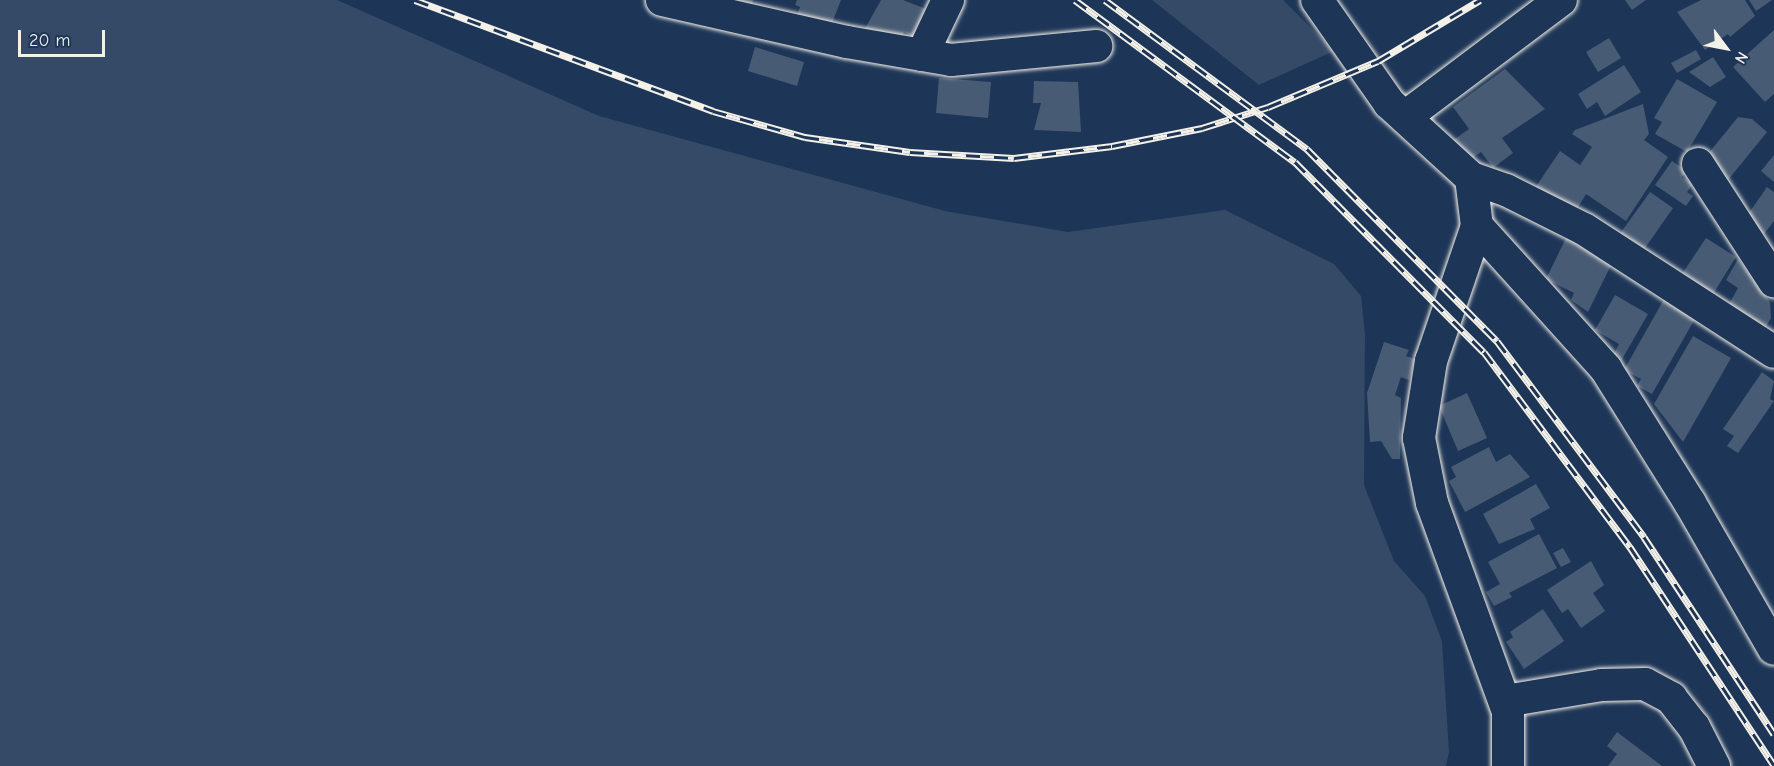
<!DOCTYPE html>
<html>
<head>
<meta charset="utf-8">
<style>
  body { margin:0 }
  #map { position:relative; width:1774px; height:766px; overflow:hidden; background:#1d3557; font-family:"Comic Neue",sans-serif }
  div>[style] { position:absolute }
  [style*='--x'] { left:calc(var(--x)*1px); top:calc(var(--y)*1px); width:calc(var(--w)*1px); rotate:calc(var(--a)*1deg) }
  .green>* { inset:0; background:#354a67 }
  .building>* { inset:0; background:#485b74 }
  .roads { filter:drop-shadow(0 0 2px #f4f1e8) drop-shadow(0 0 2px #f4f1e8) }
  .street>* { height:32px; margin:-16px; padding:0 16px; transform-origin:16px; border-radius:16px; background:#1d3557 }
  .rail>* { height:7px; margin-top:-3.5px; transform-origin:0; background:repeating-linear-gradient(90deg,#1d3557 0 14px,#f4f1e8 0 28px); box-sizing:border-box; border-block:2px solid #f4f1e8 }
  span { translate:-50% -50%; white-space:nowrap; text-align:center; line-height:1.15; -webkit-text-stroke:4.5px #1d3557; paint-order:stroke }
  .north { position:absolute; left:1696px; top:18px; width:60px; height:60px; -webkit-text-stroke:4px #1d3557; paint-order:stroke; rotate:122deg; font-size:16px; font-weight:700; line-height:24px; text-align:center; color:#f4f1e8 }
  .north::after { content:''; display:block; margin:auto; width:21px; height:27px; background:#f4f1e8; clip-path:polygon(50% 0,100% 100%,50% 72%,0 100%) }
  .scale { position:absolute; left:18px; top:30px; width:87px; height:27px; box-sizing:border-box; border:3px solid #f4f1e8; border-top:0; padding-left:8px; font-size:18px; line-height:21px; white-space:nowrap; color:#f4f1e8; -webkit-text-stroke:4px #1d3557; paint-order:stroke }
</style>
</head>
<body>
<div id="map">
  <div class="green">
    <i style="clip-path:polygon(0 0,337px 0,599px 116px,945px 211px,1068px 232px,1225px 210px,1334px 264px,1361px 296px,1365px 334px,1364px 485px,1394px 561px,1425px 596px,1442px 641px,1449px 752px,1446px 766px,0 766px)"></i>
    <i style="clip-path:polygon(1152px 0,1283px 0,1334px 51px,1259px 85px)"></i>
  </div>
  <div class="building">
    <i style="clip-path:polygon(736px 0,753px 0,752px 4px)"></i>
    <i style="clip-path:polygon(797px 0,841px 0,827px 36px,794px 24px,800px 7px,795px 5px)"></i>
    <i style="clip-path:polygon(881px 0,903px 0,926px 9px,915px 37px,904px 32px,898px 48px,862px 34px)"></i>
    <i style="clip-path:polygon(1625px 0,1646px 0,1632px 10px)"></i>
    <i style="clip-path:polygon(1701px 0,1745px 0,1755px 16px,1730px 37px,1728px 34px,1705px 50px,1677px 12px)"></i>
    <i style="clip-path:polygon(1749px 0,1772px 0,1756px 11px)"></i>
    <i style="clip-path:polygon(1774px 30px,1774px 94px,1765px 102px,1733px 67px)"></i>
    <i style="clip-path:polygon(1609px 38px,1621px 58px,1598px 72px,1586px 52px)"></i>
    <i style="clip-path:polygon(755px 47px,804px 62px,797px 86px,748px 71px)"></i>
    <i style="clip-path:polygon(1696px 50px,1701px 59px,1677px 73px,1671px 63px)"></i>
    <i style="clip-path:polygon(1713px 57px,1726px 77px,1710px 87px,1689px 72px)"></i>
    <i style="clip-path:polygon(1624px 65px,1641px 92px,1605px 116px,1597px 102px,1587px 109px,1578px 94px)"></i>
    <i style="clip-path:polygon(1505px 69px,1545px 109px,1502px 138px,1513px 153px,1493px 168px,1481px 152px,1467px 162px,1452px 141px,1469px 129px,1453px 107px)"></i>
    <i style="clip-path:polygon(939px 78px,991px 82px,988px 118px,936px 113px)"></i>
    <i style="clip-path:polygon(1677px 79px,1717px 102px,1687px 152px,1655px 134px,1662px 122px,1654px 118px)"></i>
    <i style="clip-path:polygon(1034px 81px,1078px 82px,1081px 132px,1034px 130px,1041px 103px,1033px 103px)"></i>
    <i style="clip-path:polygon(1643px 104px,1649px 134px,1644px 140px,1668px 157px,1626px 221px,1586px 194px,1574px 214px,1535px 188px,1560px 151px,1580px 165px,1592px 147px,1572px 134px,1575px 130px)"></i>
    <i style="clip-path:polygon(1738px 117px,1752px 119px,1767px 132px,1724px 185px,1704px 159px)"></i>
    <i style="clip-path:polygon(1774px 155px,1774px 182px,1761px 171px)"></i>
    <i style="clip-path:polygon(1672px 161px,1687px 171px,1682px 177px,1693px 184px,1687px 192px,1693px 196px,1686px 206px,1655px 185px)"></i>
    <i style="clip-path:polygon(1767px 187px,1774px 192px,1774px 221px,1764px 234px,1744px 220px)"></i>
    <i style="clip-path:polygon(1650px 192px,1673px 208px,1643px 251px,1619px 235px)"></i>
    <i style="clip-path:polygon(1567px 236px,1614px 259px,1588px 312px,1571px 300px,1574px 293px,1546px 279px)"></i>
    <i style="clip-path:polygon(1706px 238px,1736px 257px,1713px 294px,1682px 274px)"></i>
    <i style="clip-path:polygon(1738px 259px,1770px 302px,1771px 318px,1765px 328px,1728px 306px,1738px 288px,1726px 280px)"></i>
    <i style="clip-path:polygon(1615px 295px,1648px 314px,1621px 361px,1613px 356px,1619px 344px,1595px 330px)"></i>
    <i style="clip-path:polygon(1664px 299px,1696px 317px,1652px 394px,1637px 386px,1641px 379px,1624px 370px)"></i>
    <i style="clip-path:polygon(1693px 336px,1731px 358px,1683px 442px,1654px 404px)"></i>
    <i style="clip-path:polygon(1384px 342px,1409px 350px,1406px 356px,1415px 359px,1409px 380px,1401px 377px,1395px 395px,1401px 398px,1400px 459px,1392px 459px,1381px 441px,1370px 442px,1367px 393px)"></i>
    <i style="clip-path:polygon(1762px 372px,1774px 381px,1770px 399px,1774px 401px,1738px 453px,1727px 446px,1734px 436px,1723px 429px)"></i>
    <i style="clip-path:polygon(1467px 393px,1487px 438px,1458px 451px,1439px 406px)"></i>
    <i style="clip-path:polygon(1489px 447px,1496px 462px,1510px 454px,1530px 477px,1465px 512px,1449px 481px,1456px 477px,1451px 467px)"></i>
    <i style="clip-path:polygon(1536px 484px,1550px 508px,1530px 519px,1535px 529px,1499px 544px,1483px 514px)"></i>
    <i style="clip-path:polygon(1539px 534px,1557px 568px,1509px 593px,1512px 597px,1494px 606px,1486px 592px,1500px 584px,1488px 562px)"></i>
    <i style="clip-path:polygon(1563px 548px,1571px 562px,1561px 567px,1553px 553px)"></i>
    <i style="clip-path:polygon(1591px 561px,1604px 585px,1593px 593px,1605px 611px,1581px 628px,1568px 609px,1562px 613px,1547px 590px)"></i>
    <i style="clip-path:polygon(1543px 609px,1564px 641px,1524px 669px,1506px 642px,1513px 637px,1510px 632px)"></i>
    <i style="clip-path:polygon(1617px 732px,1662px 766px,1608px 766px,1617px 754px,1607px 746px)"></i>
  </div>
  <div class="roads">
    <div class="street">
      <i style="--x:662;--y:0;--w:190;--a:12.8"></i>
      <i style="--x:847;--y:42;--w:106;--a:9.8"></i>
      <i style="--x:951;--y:60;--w:146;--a:-5.5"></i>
      <i style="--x:1317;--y:0;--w:126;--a:55"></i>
      <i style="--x:1389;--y:103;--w:111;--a:42.4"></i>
      <i style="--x:1471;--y:178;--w:48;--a:82.9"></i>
      <i style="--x:1477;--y:226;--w:193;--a:47.9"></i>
      <i style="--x:1606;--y:369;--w:158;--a:57.9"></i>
      <i style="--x:1690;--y:503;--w:168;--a:60.1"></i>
      <i style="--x:922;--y:55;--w:61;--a:-64.7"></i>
      <i style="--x:1405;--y:117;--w:195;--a:-36.9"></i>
      <i style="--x:1698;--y:164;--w:140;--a:57"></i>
      <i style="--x:1471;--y:178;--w:37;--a:19"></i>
      <i style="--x:1506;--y:190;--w:87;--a:26.6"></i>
      <i style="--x:1584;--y:229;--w:226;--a:32.9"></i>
      <i style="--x:1477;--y:226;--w:143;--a:108.8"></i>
      <i style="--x:1431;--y:361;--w:78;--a:98.9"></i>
      <i style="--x:1419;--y:438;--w:66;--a:78.7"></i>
      <i style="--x:1432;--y:503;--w:222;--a:70"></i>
      <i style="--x:1508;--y:712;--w:54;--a:90"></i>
      <i style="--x:1505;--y:701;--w:98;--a:-9.4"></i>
      <i style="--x:1602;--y:685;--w:43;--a:-1.3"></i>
      <i style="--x:1645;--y:684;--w:30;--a:28"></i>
      <i style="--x:1671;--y:698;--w:37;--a:52"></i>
      <i style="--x:1694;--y:727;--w:44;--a:62.9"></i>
    </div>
  </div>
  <div class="rail">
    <i style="--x:415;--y:0;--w:318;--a:20.4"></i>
    <i style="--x:713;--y:111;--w:96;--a:15.8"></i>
    <i style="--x:805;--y:137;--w:106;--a:8.1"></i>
    <i style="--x:910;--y:152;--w:104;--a:3.3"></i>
    <i style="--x:1014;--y:158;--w:99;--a:-7"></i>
    <i style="--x:1112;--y:146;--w:92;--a:-11.3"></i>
    <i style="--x:1202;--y:128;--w:69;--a:-17.7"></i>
    <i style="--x:1268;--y:107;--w:119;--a:-22.7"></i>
    <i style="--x:1378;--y:61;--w:119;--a:-30.9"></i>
    <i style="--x:1075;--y:0;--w:273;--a:36.4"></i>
    <i style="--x:1295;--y:162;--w:268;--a:45.2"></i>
    <i style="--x:1484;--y:352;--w:244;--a:53.2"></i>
    <i style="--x:1630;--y:547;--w:261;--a:56.6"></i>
    <i style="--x:1105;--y:0;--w:251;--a:36.4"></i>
    <i style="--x:1307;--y:149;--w:270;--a:45.3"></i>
    <i style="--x:1497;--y:341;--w:245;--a:53.1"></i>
    <i style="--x:1644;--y:537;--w:236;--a:56.6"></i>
  </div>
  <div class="north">N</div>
  <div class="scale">20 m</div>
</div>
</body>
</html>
